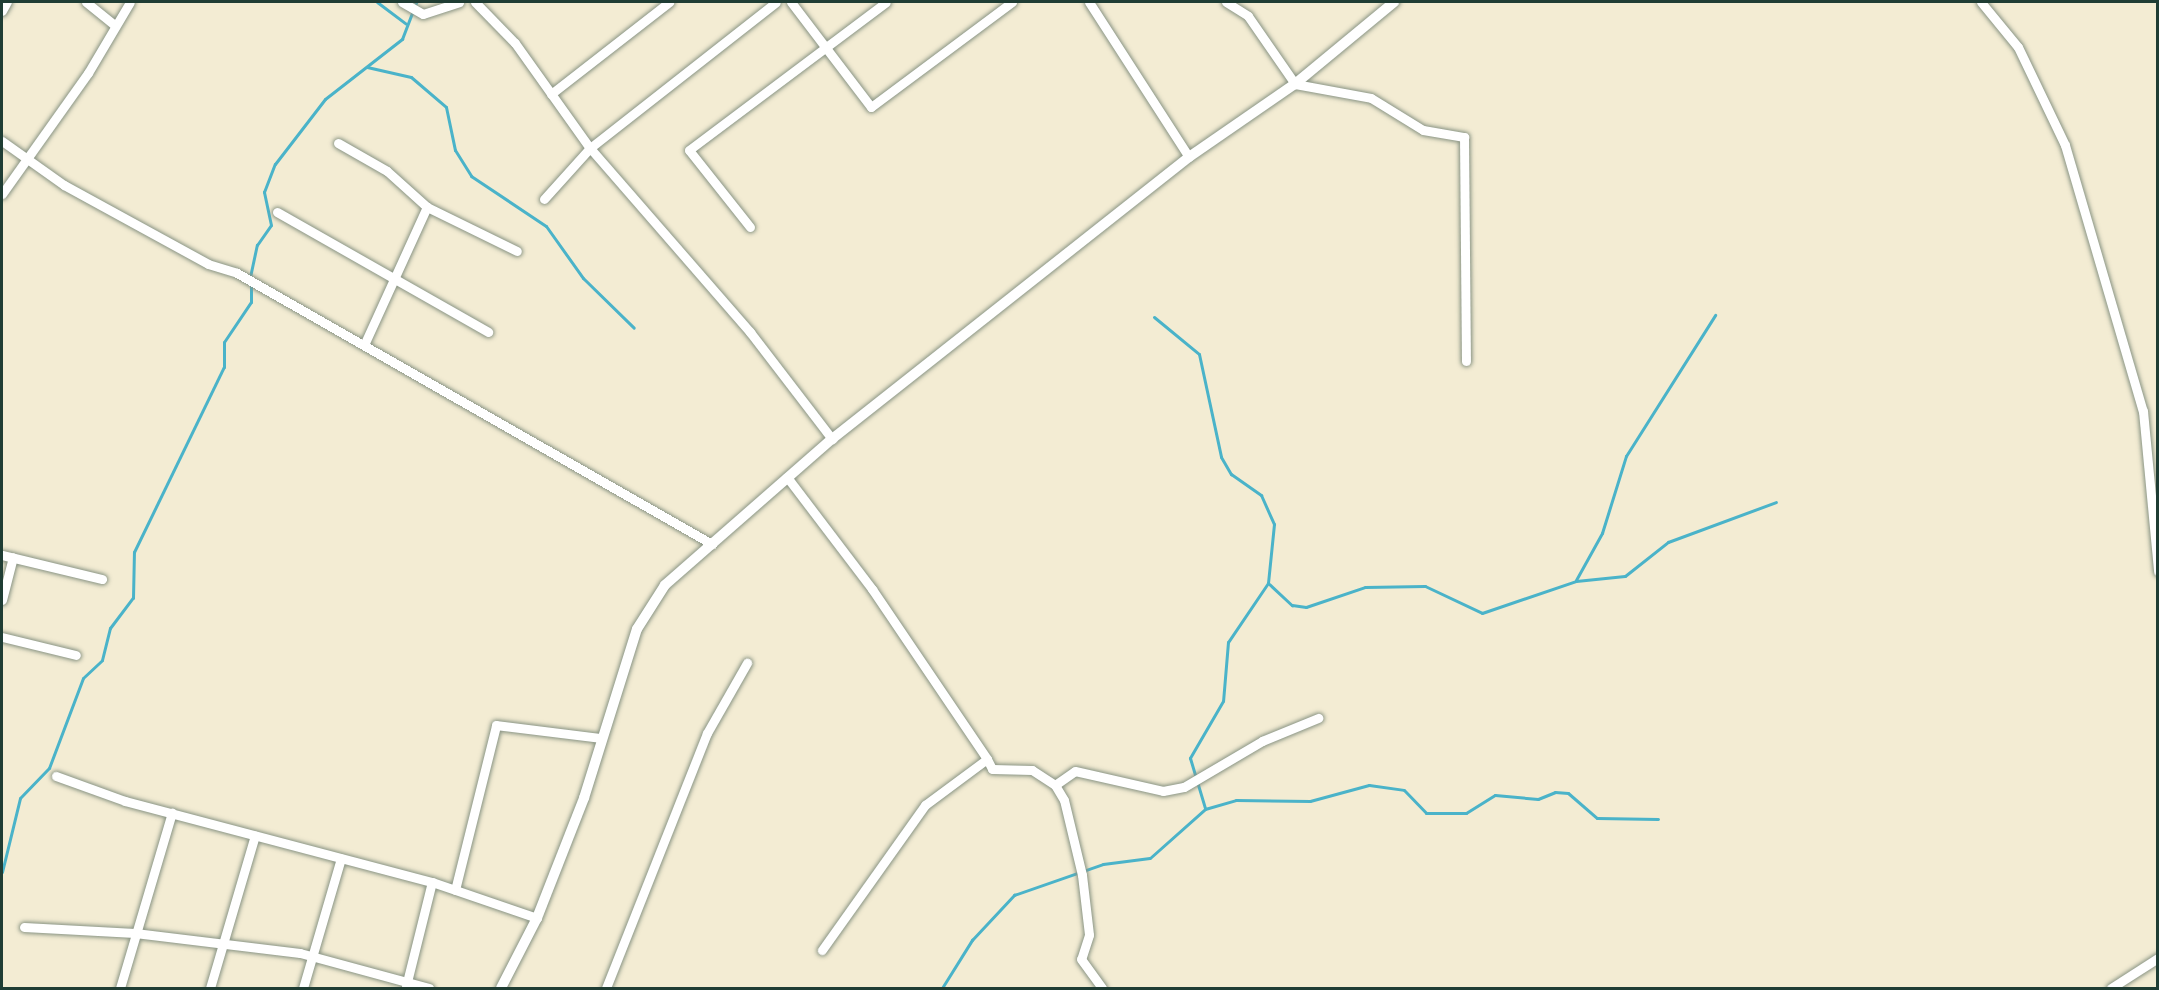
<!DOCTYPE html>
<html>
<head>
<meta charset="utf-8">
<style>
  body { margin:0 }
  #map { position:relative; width:2159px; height:990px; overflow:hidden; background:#f3ecd3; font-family:Delius,sans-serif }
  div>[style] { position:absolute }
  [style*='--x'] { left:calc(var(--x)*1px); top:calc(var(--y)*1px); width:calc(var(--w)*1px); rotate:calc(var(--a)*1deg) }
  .stream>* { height:3px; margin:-1.5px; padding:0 1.5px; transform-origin:1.5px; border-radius:1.5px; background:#4ab3c9 }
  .roads { filter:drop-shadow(0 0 2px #899484) drop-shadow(0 0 2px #899484) }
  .minor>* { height:9px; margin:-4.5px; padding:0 4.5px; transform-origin:4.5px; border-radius:4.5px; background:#fff }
  .tertiary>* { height:10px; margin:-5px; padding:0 5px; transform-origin:5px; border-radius:5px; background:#fff }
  span { translate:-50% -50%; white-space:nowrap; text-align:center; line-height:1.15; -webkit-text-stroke:4.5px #fcf5e5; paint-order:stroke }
  .frame { position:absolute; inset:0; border:3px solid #1f3d34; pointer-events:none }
</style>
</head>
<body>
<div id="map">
  <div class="stream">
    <i style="--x:377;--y:2;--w:36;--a:37"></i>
    <i style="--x:367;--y:67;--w:45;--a:12.8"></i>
    <i style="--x:411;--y:77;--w:46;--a:40.6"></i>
    <i style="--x:446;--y:107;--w:44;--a:78.2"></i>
    <i style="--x:455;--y:150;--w:31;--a:58"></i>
    <i style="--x:471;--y:176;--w:90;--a:33.7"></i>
    <i style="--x:546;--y:226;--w:64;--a:54.6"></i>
    <i style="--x:583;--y:278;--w:71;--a:44.4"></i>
    <i style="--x:250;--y:277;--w:33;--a:-78"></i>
    <i style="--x:257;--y:245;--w:24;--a:-55"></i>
    <i style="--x:271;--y:225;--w:34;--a:-102"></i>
    <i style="--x:264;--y:192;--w:30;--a:-69"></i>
    <i style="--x:275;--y:164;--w:82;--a:-52.4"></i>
    <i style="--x:325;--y:99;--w:98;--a:-37.9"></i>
    <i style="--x:402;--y:39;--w:40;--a:-69"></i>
    <i style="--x:1154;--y:317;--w:58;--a:39.4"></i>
    <i style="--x:1199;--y:354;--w:105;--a:77.9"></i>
    <i style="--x:1221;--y:457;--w:20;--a:60"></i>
    <i style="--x:1231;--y:474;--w:37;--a:35"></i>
    <i style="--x:1261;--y:495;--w:32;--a:66"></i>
    <i style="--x:1274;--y:524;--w:59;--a:95.8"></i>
    <i style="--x:1268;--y:583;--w:71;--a:124.1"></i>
    <i style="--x:1228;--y:642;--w:59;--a:94.8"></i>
    <i style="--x:1223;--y:701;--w:66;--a:120.1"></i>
    <i style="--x:1190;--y:758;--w:52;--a:73.3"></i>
    <i style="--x:1576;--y:580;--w:54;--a:-61"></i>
    <i style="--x:1602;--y:533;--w:81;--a:-72.7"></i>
    <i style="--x:1626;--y:456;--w:167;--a:-57.7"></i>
    <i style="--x:1268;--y:583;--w:33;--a:43"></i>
    <i style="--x:1292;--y:605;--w:14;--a:8"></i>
    <i style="--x:1306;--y:607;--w:62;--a:-18.7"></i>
    <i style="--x:1365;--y:587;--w:60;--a:-1"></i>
    <i style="--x:1425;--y:586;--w:63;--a:25.3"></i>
    <i style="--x:1482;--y:613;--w:99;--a:-18.8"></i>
    <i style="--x:1576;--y:581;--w:49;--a:-5.8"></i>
    <i style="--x:1625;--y:576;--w:55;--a:-38.3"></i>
    <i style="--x:1668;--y:542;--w:115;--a:-20.3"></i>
    <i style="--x:2;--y:872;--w:76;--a:-76.3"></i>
    <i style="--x:20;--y:798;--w:42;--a:-46"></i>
    <i style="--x:49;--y:768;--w:96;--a:-69.3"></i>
    <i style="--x:83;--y:678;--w:26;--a:-43"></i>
    <i style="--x:102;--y:660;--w:33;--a:-76"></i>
    <i style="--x:110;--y:628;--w:38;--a:-53"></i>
    <i style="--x:133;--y:598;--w:46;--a:-88.8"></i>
    <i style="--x:134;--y:552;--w:206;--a:-64.1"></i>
    <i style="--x:224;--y:367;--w:25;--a:-90"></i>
    <i style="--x:224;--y:342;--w:48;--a:-56"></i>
    <i style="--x:251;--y:302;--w:19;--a:-90"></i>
    <i style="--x:942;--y:988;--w:57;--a:-58"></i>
    <i style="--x:972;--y:940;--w:62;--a:-47"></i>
    <i style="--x:1014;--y:895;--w:94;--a:-19.2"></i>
    <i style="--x:1103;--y:864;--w:47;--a:-7.3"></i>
    <i style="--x:1150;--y:858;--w:74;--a:-41.7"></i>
    <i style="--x:1205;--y:809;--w:32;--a:-16"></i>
    <i style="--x:1236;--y:800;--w:74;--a:0.8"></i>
    <i style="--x:1310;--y:801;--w:61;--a:-15.2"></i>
    <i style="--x:1369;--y:785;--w:35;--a:8"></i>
    <i style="--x:1404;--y:790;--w:32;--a:46"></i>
    <i style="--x:1426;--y:813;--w:40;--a:0"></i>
    <i style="--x:1466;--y:813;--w:34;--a:-32"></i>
    <i style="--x:1495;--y:795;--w:43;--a:5.3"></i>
    <i style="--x:1538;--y:799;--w:18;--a:-22"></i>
    <i style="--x:1555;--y:792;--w:13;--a:4"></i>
    <i style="--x:1568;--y:793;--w:38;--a:41"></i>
    <i style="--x:1597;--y:818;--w:61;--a:0.9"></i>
  </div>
  <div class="roads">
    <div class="minor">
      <i style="--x:86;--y:2;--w:35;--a:39"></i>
      <i style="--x:402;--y:2;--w:24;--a:30"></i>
      <i style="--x:423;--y:14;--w:38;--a:-18"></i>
      <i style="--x:475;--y:2;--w:57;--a:45.7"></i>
      <i style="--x:515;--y:43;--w:129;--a:54.5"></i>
      <i style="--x:590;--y:148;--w:244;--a:49"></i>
      <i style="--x:750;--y:332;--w:135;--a:52.5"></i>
      <i style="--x:791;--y:2;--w:132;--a:52.7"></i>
      <i style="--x:871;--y:107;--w:176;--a:-36.7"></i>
      <i style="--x:1089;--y:2;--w:184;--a:57.2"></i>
      <i style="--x:1226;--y:2;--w:26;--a:32"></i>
      <i style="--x:1248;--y:16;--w:83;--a:55.3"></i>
      <i style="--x:1295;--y:84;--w:77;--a:10.4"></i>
      <i style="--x:1371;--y:98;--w:61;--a:31.6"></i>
      <i style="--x:1423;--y:130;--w:42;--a:9.7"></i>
      <i style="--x:1464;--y:137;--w:224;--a:89.5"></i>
      <i style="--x:1981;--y:2;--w:58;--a:50.6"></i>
      <i style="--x:2018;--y:47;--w:109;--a:64.4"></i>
      <i style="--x:2065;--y:145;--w:277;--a:73.7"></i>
      <i style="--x:2143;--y:411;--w:161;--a:84.6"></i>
      <i style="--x:551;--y:94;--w:150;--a:-37.9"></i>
      <i style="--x:2;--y:141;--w:76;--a:35.4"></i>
      <i style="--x:64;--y:185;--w:164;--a:28.7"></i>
      <i style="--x:208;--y:264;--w:30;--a:17"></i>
      <i style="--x:237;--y:273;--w:547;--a:29.71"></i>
      <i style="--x:338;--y:143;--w:56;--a:29.7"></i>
      <i style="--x:387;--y:171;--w:54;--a:42"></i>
      <i style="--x:427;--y:207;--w:100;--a:26.1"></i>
      <i style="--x:2;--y:194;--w:148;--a:-54.6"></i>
      <i style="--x:88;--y:73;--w:82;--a:-59.4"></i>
      <i style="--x:544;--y:199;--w:69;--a:-48"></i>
      <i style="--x:590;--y:148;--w:236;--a:-38.1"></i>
      <i style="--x:277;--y:212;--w:243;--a:29.6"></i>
      <i style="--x:750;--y:227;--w:98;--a:-128.4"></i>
      <i style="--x:689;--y:150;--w:246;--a:-36.9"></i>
      <i style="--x:364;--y:345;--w:152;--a:-65.5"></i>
      <i style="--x:787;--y:477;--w:141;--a:52.8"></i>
      <i style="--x:872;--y:589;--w:205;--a:55.9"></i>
      <i style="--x:987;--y:759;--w:77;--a:143.4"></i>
      <i style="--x:925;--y:805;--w:178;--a:125.4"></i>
      <i style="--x:2;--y:555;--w:103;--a:13.5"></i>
      <i style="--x:2;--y:600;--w:44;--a:-75.7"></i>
      <i style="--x:2;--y:637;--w:76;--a:13.7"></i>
      <i style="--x:987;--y:759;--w:11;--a:63"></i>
      <i style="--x:992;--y:769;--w:40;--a:1.4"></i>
      <i style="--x:1032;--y:770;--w:27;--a:33"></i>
      <i style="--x:1055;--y:785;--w:24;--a:-35"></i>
      <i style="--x:1075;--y:771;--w:90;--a:12.8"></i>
      <i style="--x:1163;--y:791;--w:21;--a:-11"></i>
      <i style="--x:1184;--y:787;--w:91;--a:-30.5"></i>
      <i style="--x:1262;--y:741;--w:61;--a:-22.3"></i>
      <i style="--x:56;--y:776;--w:73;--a:19.9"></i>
      <i style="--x:125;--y:801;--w:318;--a:14.8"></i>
      <i style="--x:432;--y:882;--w:111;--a:18.9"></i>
      <i style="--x:1055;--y:785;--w:17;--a:59"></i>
      <i style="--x:1064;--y:800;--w:77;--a:76.5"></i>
      <i style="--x:1082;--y:875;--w:60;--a:83.3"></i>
      <i style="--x:1089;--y:935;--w:25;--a:108"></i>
      <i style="--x:1081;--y:959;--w:36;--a:54"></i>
      <i style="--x:455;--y:890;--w:170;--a:-76"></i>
      <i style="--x:496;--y:725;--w:106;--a:7.1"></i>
      <i style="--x:24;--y:927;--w:111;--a:3.1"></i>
      <i style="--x:135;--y:933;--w:166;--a:6.9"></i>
      <i style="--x:300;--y:953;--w:134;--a:15.2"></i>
      <i style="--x:406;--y:986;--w:107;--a:-76"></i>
      <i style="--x:120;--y:988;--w:183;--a:-73.5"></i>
      <i style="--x:210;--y:988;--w:159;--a:-73.6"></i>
      <i style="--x:303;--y:988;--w:135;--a:-73.7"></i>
      <i style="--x:606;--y:988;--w:274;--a:-68.4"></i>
      <i style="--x:707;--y:733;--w:81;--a:-60.3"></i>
      <i style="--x:2111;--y:988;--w:56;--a:-32.6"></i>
    </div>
    <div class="tertiary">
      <i style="--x:2;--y:11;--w:10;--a:-61"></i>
      <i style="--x:501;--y:988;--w:79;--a:-62.8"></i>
      <i style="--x:537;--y:918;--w:129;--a:-68.6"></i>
      <i style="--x:584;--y:798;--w:177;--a:-72.6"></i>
      <i style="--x:637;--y:629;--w:52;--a:-57.5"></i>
      <i style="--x:665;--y:585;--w:222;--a:-41.2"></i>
      <i style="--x:832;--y:439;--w:455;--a:-38.3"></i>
      <i style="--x:1189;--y:157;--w:129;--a:-34.6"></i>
      <i style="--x:1295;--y:84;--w:129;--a:-39.6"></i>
    </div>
  </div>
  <div class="frame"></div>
</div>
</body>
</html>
